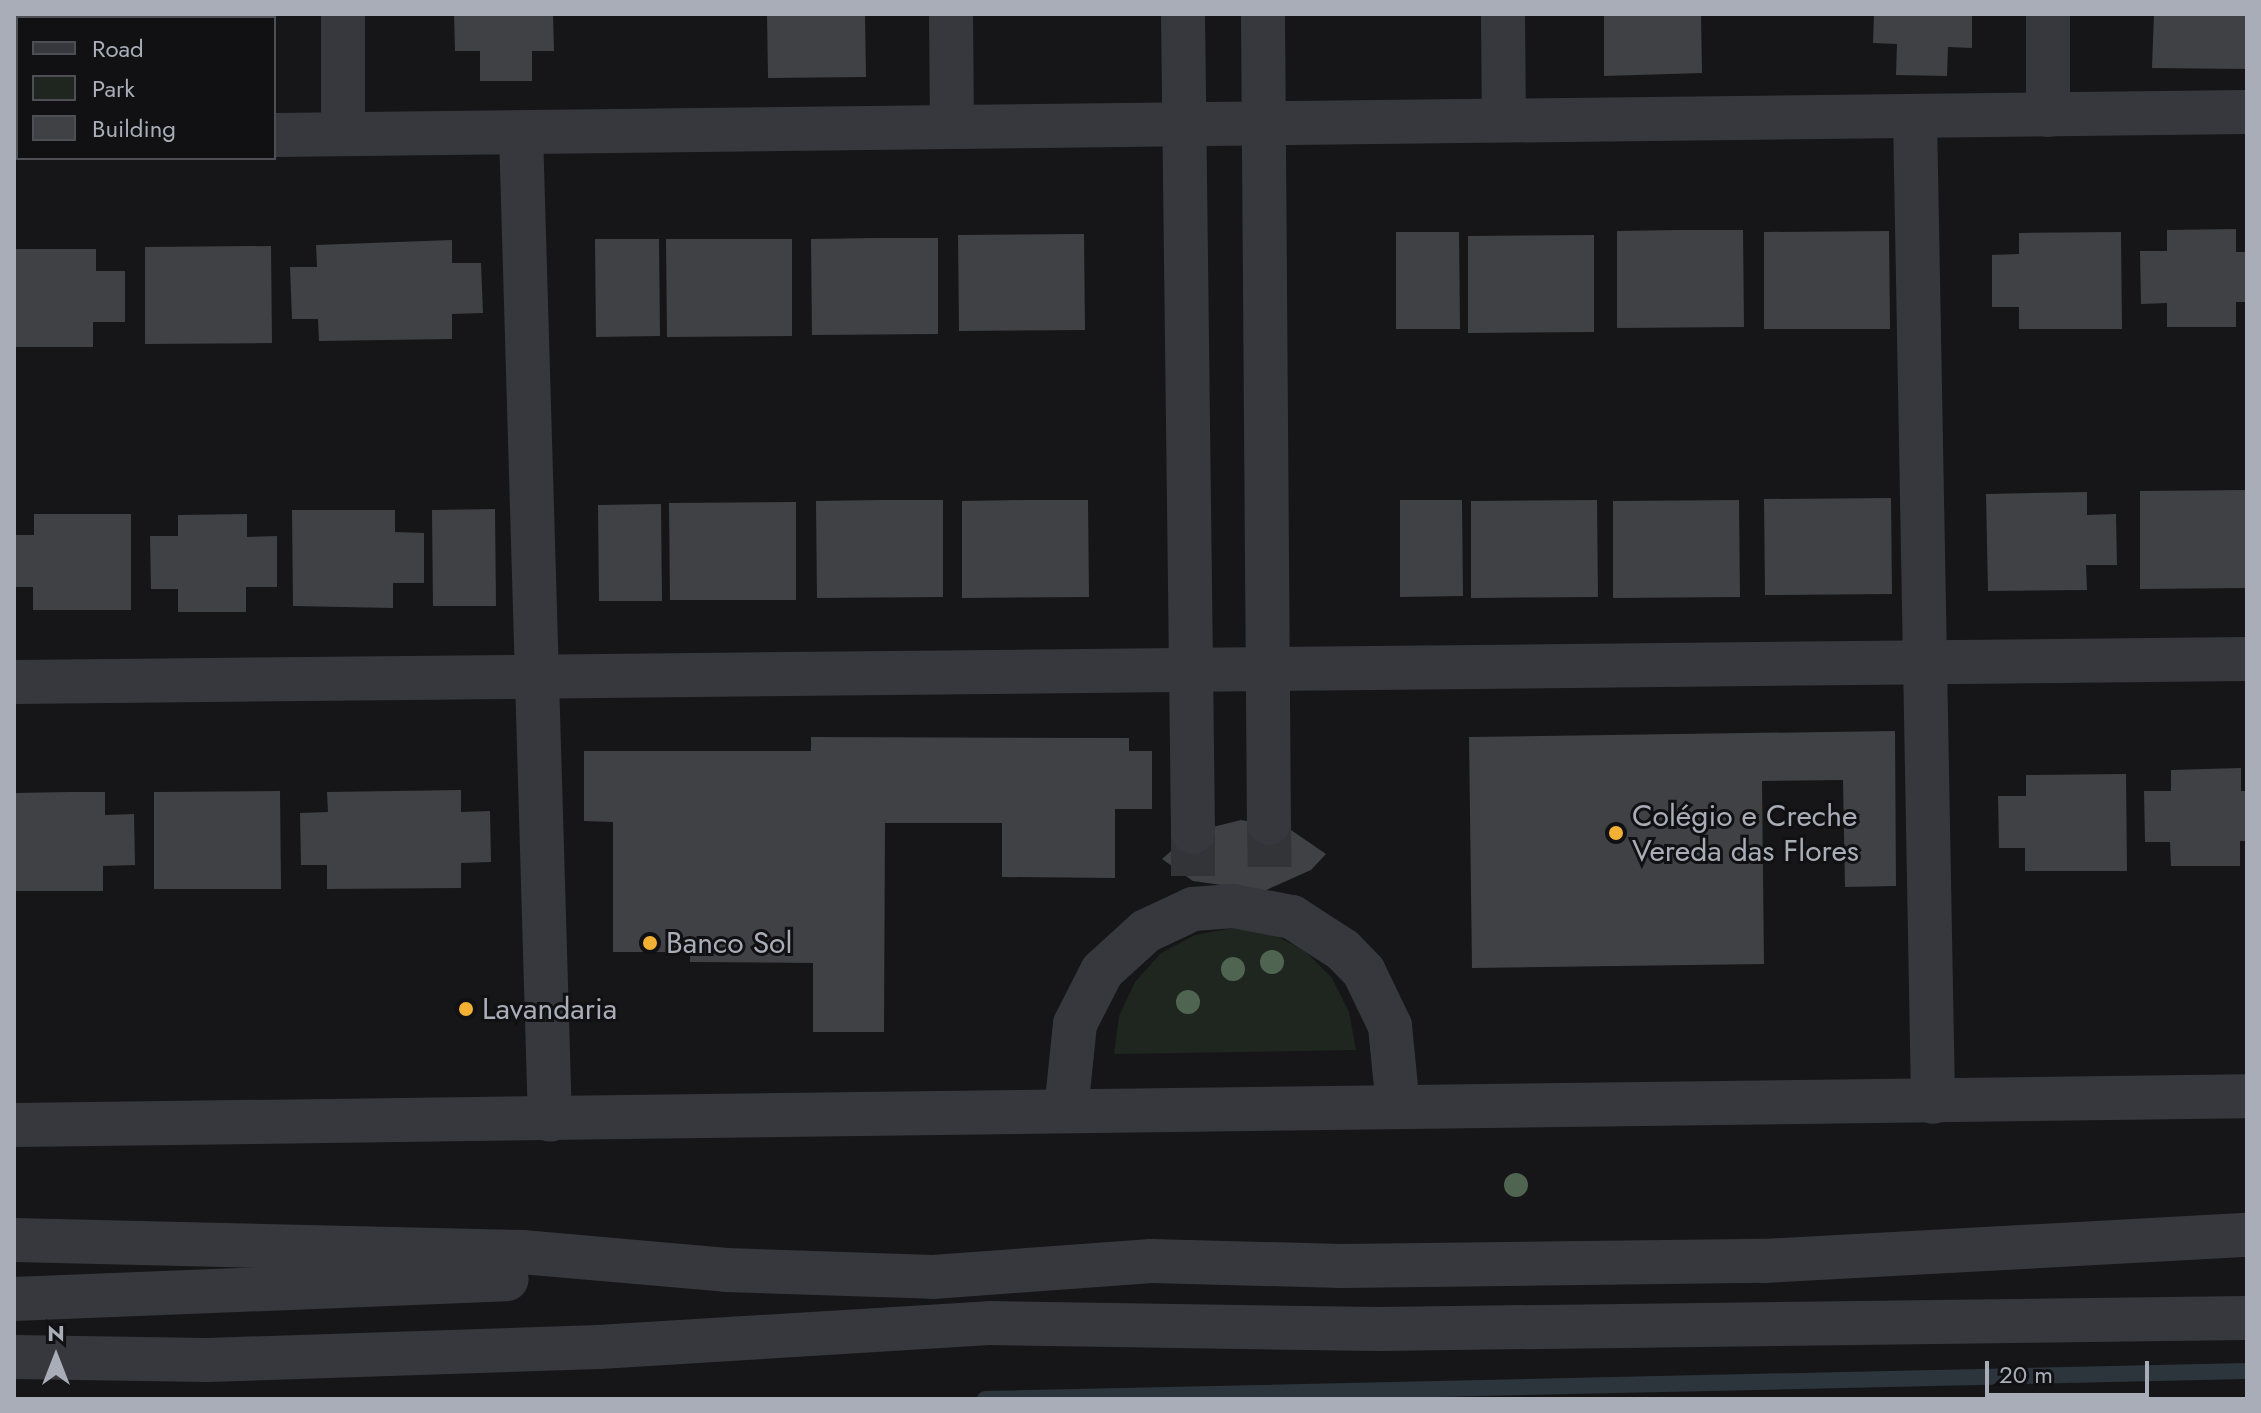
<!DOCTYPE html>
<html>
<head>
<meta charset="utf-8">
<style>
  body { margin:0 }
  #map { position:relative; width:2261px; height:1413px; overflow:hidden; background:#161618; font-family:Jost,sans-serif }
  div>[style] { position:absolute }
  [style*='--x'] { left:calc(var(--x)*1px); top:calc(var(--y)*1px); width:calc(var(--w)*1px); rotate:calc(var(--a)*1deg) }
  .green>* { inset:0; background:#1e261f }
  .stream>* { height:16px; margin:-8px; padding:0 8px; transform-origin:8px; border-radius:8px; background:#2c353c }
  .building>* { inset:0; background:#404145 }
  .street-tunnel>* { height:44px; margin-top:-22px; transform-origin:0; background:repeating-linear-gradient(90deg,#333438 0 44px,transparent 0 66px) }
  .street>* { height:44px; margin:-22px; padding:0 22px; transform-origin:22px; border-radius:22px; background:#37383d }
  .trees>* { width:24px; height:24px; margin:-12px; border-radius:50%; background:#506452 }
  .dots>* { width:22px; height:22px; translate:-50% -50%; box-sizing:border-box; border:4px solid #111113; border-radius:50% }
  span { translate:-50% -50%; white-space:nowrap; text-align:center; line-height:1.15; -webkit-text-stroke:6px #111113; paint-order:stroke }
  .poi-label { font-size:30px; color:#a8adb8 }
  .left { translate:0 -50%; text-align:left }
  .frame { position:absolute; inset:0; border:16px solid #a8adb8; pointer-events:none }
  .legend { position:absolute; left:16px; top:16px; width:260px; height:144px; box-sizing:border-box; background:#111113; border:2px solid #4d4f55; margin:0; padding:10px 14px; list-style:none; font-size:24px; color:#a8adb8 }
  .legend li { display:flex; align-items:center; gap:16px; height:40px }
  .legend b { width:40px; border:2px solid #4d4f55 }
  .north { position:absolute; left:16px; top:1317px; width:80px; height:80px; -webkit-text-stroke:6px #111113; paint-order:stroke; rotate:0deg; font-size:22px; font-weight:700; line-height:32px; text-align:center; color:#a8adb8 }
  .north::after { content:''; display:block; margin:auto; width:28px; height:36px; background:#a8adb8; clip-path:polygon(50% 0,100% 100%,50% 72%,0 100%) }
  .scale { position:absolute; left:1985px; top:1361px; width:164px; height:36px; box-sizing:border-box; border:4px solid #a8adb8; border-top:0; padding-left:10px; font-size:24px; line-height:28px; white-space:nowrap; color:#a8adb8; -webkit-text-stroke:6px #111113; paint-order:stroke }
</style>
</head>
<body>
<div id="map">
  <div class="green">
    <i style="clip-path:polygon(1233px 928px,1271px 933px,1305px 951px,1332px 978px,1349px 1012px,1356px 1050px,1114px 1054px,1119px 1016px,1135px 982px,1161px 953px,1195px 935px)"></i>
  </div>
  <div class="stream">
    <i style="--x:985;--y:1399;--w:1262;--a:-1.27"></i>
  </div>
  <div class="building">
    <i style="clip-path:polygon(178px 14px,276px 14px,276px 18px,178px 18px)"></i>
    <i style="clip-path:polygon(454px 14px,553px 14px,554px 51px,532px 51px,532px 81px,480px 81px,480px 51px,455px 51px)"></i>
    <i style="clip-path:polygon(767px 14px,865px 14px,866px 77px,768px 78px)"></i>
    <i style="clip-path:polygon(1604px 14px,1701px 14px,1702px 73px,1604px 76px)"></i>
    <i style="clip-path:polygon(1874px 14px,1972px 14px,1972px 48px,1948px 47px,1947px 76px,1896px 75px,1897px 44px,1873px 43px)"></i>
    <i style="clip-path:polygon(2154px 14px,2247px 14px,2247px 69px,2152px 68px)"></i>
    <i style="clip-path:polygon(2236px 229px,2236px 252px,2247px 252px,2247px 302px,2236px 302px,2236px 327px,2167px 327px,2167px 303px,2141px 304px,2140px 251px,2167px 251px,2167px 230px)"></i>
    <i style="clip-path:polygon(1680px 230px,1743px 230px,1744px 327px,1617px 328px,1617px 231px)"></i>
    <i style="clip-path:polygon(1889px 231px,1890px 329px,1764px 329px,1764px 232px)"></i>
    <i style="clip-path:polygon(1396px 232px,1459px 232px,1460px 329px,1396px 329px)"></i>
    <i style="clip-path:polygon(2121px 232px,2122px 329px,2019px 329px,2019px 307px,1992px 307px,1992px 255px,2019px 254px,2019px 233px)"></i>
    <i style="clip-path:polygon(1084px 234px,1085px 330px,959px 331px,958px 235px)"></i>
    <i style="clip-path:polygon(1594px 235px,1594px 332px,1468px 333px,1468px 236px)"></i>
    <i style="clip-path:polygon(875px 238px,938px 238px,938px 334px,812px 335px,811px 239px)"></i>
    <i style="clip-path:polygon(595px 239px,659px 239px,660px 336px,596px 337px)"></i>
    <i style="clip-path:polygon(666px 239px,792px 239px,792px 336px,667px 337px)"></i>
    <i style="clip-path:polygon(452px 240px,452px 263px,481px 263px,483px 313px,452px 314px,452px 339px,319px 341px,318px 319px,292px 319px,290px 267px,317px 267px,316px 245px)"></i>
    <i style="clip-path:polygon(271px 246px,272px 343px,145px 344px,145px 247px)"></i>
    <i style="clip-path:polygon(14px 249px,96px 249px,96px 271px,125px 271px,125px 322px,93px 322px,93px 347px,14px 347px)"></i>
    <i style="clip-path:polygon(2247px 490px,2247px 588px,2140px 589px,2140px 491px)"></i>
    <i style="clip-path:polygon(2087px 492px,2087px 515px,2116px 514px,2117px 565px,2086px 565px,2087px 590px,1988px 591px,1986px 494px)"></i>
    <i style="clip-path:polygon(1891px 498px,1892px 594px,1765px 595px,1764px 499px)"></i>
    <i style="clip-path:polygon(879px 500px,943px 500px,943px 597px,817px 598px,816px 501px)"></i>
    <i style="clip-path:polygon(1025px 500px,1088px 500px,1089px 597px,962px 598px,962px 501px)"></i>
    <i style="clip-path:polygon(1400px 500px,1462px 500px,1463px 596px,1400px 597px)"></i>
    <i style="clip-path:polygon(1597px 500px,1598px 597px,1471px 598px,1471px 501px)"></i>
    <i style="clip-path:polygon(1739px 500px,1740px 597px,1613px 598px,1613px 501px)"></i>
    <i style="clip-path:polygon(796px 502px,796px 600px,670px 600px,669px 503px)"></i>
    <i style="clip-path:polygon(661px 504px,662px 601px,599px 601px,598px 505px)"></i>
    <i style="clip-path:polygon(495px 509px,496px 606px,433px 606px,432px 510px)"></i>
    <i style="clip-path:polygon(292px 510px,395px 510px,395px 532px,424px 533px,424px 583px,393px 583px,393px 608px,293px 606px)"></i>
    <i style="clip-path:polygon(34px 514px,131px 514px,131px 610px,33px 610px,33px 587px,14px 587px,14px 535px,34px 535px)"></i>
    <i style="clip-path:polygon(247px 514px,247px 537px,277px 536px,277px 587px,246px 587px,246px 612px,178px 612px,178px 589px,151px 589px,150px 536px,178px 536px,178px 515px)"></i>
    <i style="clip-path:polygon(1895px 731px,1896px 886px,1845px 887px,1843px 780px,1762px 781px,1764px 964px,1472px 968px,1469px 737px)"></i>
    <i style="clip-path:polygon(811px 737px,1129px 738px,1129px 751px,1152px 751px,1152px 809px,1115px 809px,1115px 878px,1002px 877px,1002px 823px,885px 823px,884px 1032px,813px 1032px,813px 963px,690px 962px,690px 952px,613px 952px,613px 822px,584px 821px,584px 751px,811px 751px)"></i>
    <i style="clip-path:polygon(2241px 768px,2241px 791px,2247px 791px,2247px 841px,2240px 841px,2240px 866px,2171px 866px,2170px 842px,2145px 842px,2144px 791px,2171px 791px,2171px 770px)"></i>
    <i style="clip-path:polygon(2126px 774px,2127px 871px,2025px 871px,2025px 848px,1999px 848px,1998px 796px,2026px 796px,2026px 775px)"></i>
    <i style="clip-path:polygon(461px 790px,461px 812px,490px 811px,491px 862px,461px 863px,461px 888px,327px 889px,327px 865px,301px 865px,300px 813px,328px 812px,327px 792px)"></i>
    <i style="clip-path:polygon(280px 791px,281px 889px,154px 889px,154px 792px)"></i>
    <i style="clip-path:polygon(70px 792px,105px 792px,105px 815px,134px 814px,135px 865px,103px 866px,103px 891px,14px 891px,14px 793px)"></i>
    <i style="clip-path:polygon(1241px 820px,1288px 828px,1326px 854px,1311px 870px,1264px 891px,1193px 881px,1162px 859px,1193px 832px)"></i>
  </div>
  <div class="street-tunnel">
    <i style="--x:1269;--y:823;--w:65;--a:89.1"></i>
    <i style="--x:1193;--y:832;--w:49;--a:90"></i>
  </div>
  <div class="street">
    <i style="--x:343;--y:14;--w:120;--a:90"></i>
    <i style="--x:951;--y:14;--w:113;--a:89.5"></i>
    <i style="--x:1183;--y:14;--w:818;--a:89.3"></i>
    <i style="--x:1263;--y:14;--w:809;--a:89.58"></i>
    <i style="--x:1503;--y:14;--w:106;--a:89.5"></i>
    <i style="--x:2048;--y:14;--w:101;--a:90"></i>
    <i style="--x:1915;--y:116;--w:986;--a:88.95"></i>
    <i style="--x:521;--y:133;--w:987;--a:88.32"></i>
    <i style="--x:274;--y:135;--w:1973;--a:-0.67"></i>
    <i style="--x:14;--y:137;--w:4;--a:0"></i>
    <i style="--x:14;--y:682;--w:2233;--a:-0.59"></i>
    <i style="--x:1066;--y:1111;--w:87;--a:-84.1"></i>
    <i style="--x:1075;--y:1024;--w:59;--a:-63"></i>
    <i style="--x:1102;--y:971;--w:59;--a:-42.3"></i>
    <i style="--x:1146;--y:931;--w:52;--a:-25.1"></i>
    <i style="--x:1193;--y:909;--w:40;--a:-4.3"></i>
    <i style="--x:1233;--y:906;--w:60;--a:10.6"></i>
    <i style="--x:1292;--y:917;--w:61;--a:32.9"></i>
    <i style="--x:1343;--y:950;--w:30;--a:46"></i>
    <i style="--x:1364;--y:972;--w:60;--a:64.3"></i>
    <i style="--x:1390;--y:1026;--w:81;--a:84.4"></i>
    <i style="--x:14;--y:1125;--w:2233;--a:-0.74"></i>
    <i style="--x:14;--y:1240;--w:508;--a:1.35"></i>
    <i style="--x:522;--y:1252;--w:205;--a:5"></i>
    <i style="--x:726;--y:1270;--w:207;--a:1.9"></i>
    <i style="--x:933;--y:1277;--w:219;--a:-4.2"></i>
    <i style="--x:1151;--y:1261;--w:191;--a:1.5"></i>
    <i style="--x:1342;--y:1266;--w:422;--a:-0.7"></i>
    <i style="--x:1764;--y:1261;--w:484;--a:-3.1"></i>
    <i style="--x:14;--y:1299;--w:493;--a:-2.3"></i>
    <i style="--x:14;--y:1357;--w:193;--a:0.9"></i>
    <i style="--x:207;--y:1360;--w:392;--a:-1.9"></i>
    <i style="--x:599;--y:1347;--w:391;--a:-3.5"></i>
    <i style="--x:989;--y:1323;--w:389;--a:0.9"></i>
    <i style="--x:1378;--y:1329;--w:869;--a:-0.73"></i>
  </div>
  <div class="trees">
    <i style="left:1272px;top:962px"></i>
    <i style="left:1233px;top:969px"></i>
    <i style="left:1188px;top:1002px"></i>
    <i style="left:1516px;top:1185px"></i>
  </div>
  <div class="dots">
    <i style="left:1616px;top:833px;background:#f2b134"></i>
    <i style="left:650px;top:943px;background:#f2b134"></i>
    <i style="left:466px;top:1009px;background:#f2b134"></i>
  </div>
  <div class="poi-label">
    <span class="left" style="left:1632px;top:833px">Colégio e Creche<br>Vereda das Flores</span>
    <span class="left" style="left:666px;top:943px">Banco Sol</span>
    <span class="left" style="left:482px;top:1009px">Lavandaria</span>
  </div>
  <div class="frame"></div>
  <ul class="legend">
  <li><b style="height:10px;background:#37383d"></b>Road</li>
  <li><b style="height:22px;background:#1e261f"></b>Park</li>
  <li><b style="height:22px;background:#404145"></b>Building</li>
  </ul>
  <div class="north">N</div>
  <div class="scale">20 m</div>
</div>
</body>
</html>
